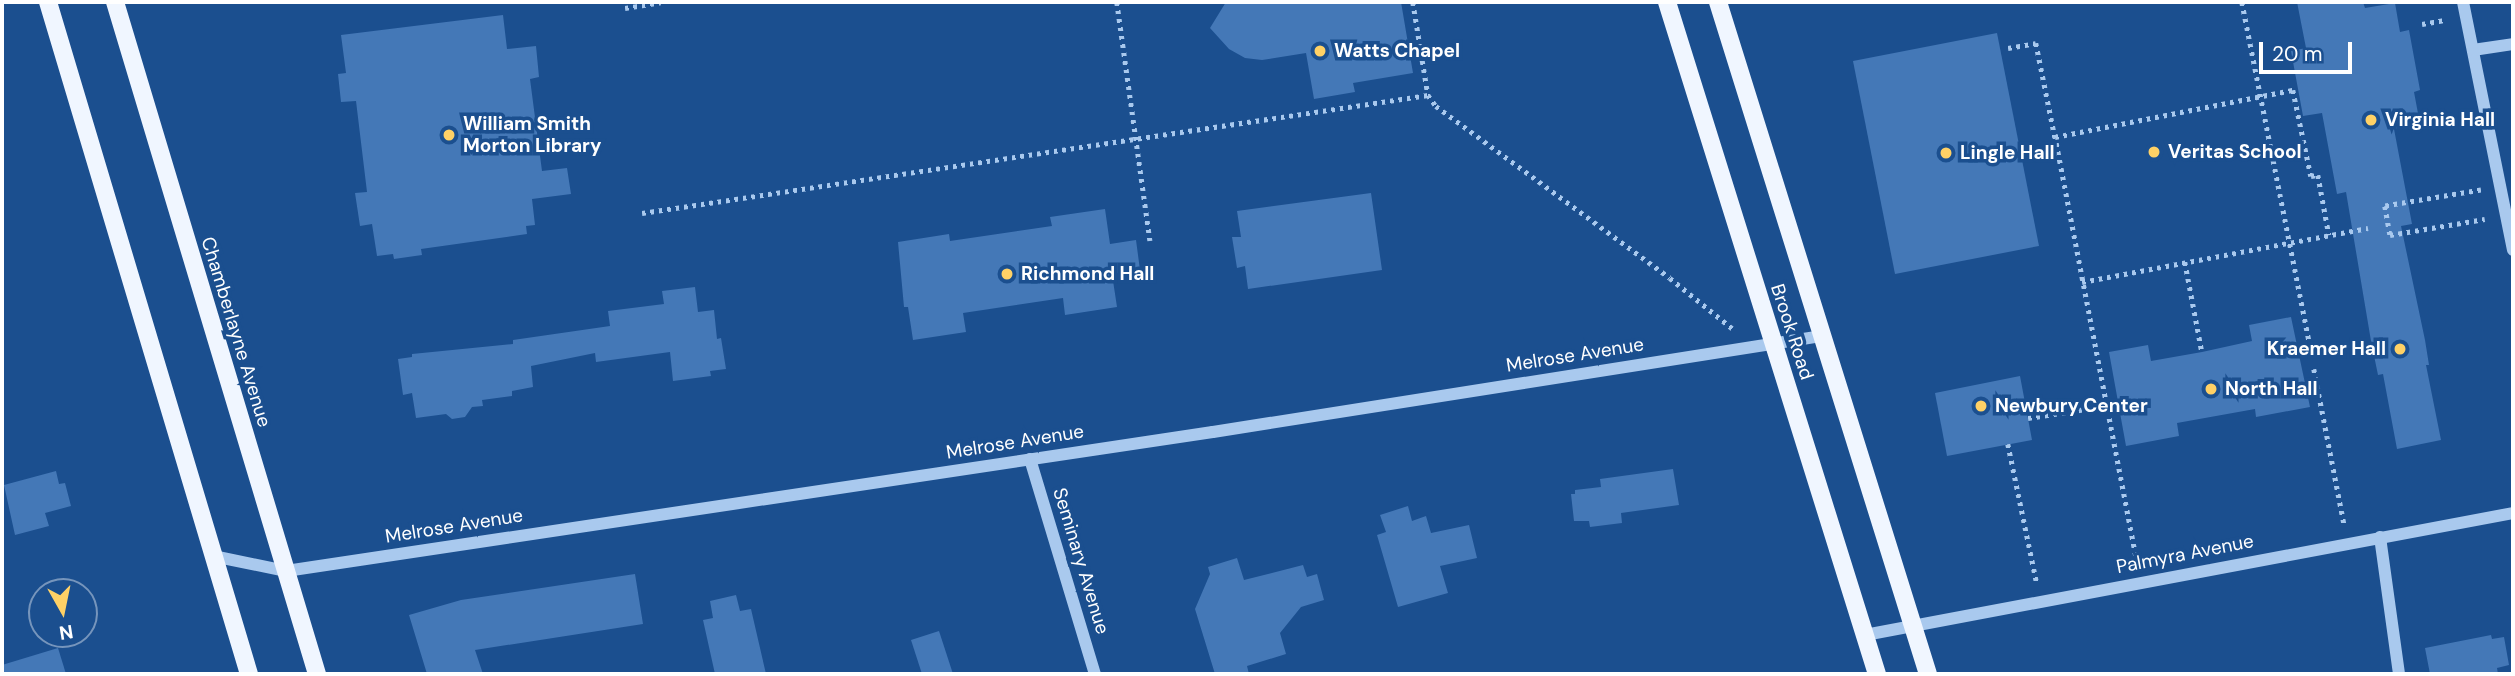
<!DOCTYPE html>
<html>
<head>
<meta charset="utf-8">
<style>
  body { margin:0 }
  #map { position:relative; width:2515px; height:676px; overflow:hidden; background:#1b4f8f; font-family:"DM Sans",sans-serif }
  div>[style] { position:absolute }
  [style*='--x'] { left:calc(var(--x)*1px); top:calc(var(--y)*1px); width:calc(var(--w)*1px); rotate:calc(var(--a)*1deg) }
  .building>* { inset:0; background:#4478b7 }
  .path>* { height:4.5px; margin-top:-2.25px; transform-origin:0; background:repeating-linear-gradient(90deg,#a9c9ee 0 3.5px,transparent 0 8.5px) }
  .minor>* { height:12px; margin:-6px; padding:0 6px; transform-origin:6px; border-radius:6px; background:#a9c9ee }
  .major>* { height:18px; margin:-9px; padding:0 9px; transform-origin:9px; border-radius:9px; background:#f0f6ff }
  .dots>* { width:19px; height:19px; translate:-50% -50%; box-sizing:border-box; border:4px solid #1b4f8f; border-radius:50% }
  span { translate:-50% -50%; white-space:nowrap; text-align:center; line-height:1.15; -webkit-text-stroke:7px #1b4f8f; paint-order:stroke }
  .poi-label { font-size:19px; color:#fff; font-weight:700 }
  .left { translate:0 -50%; text-align:left }
  .right { translate:-100% -50%; text-align:right }
  .street-label { font-size:19px; color:#fff }
  .frame { position:absolute; inset:0; border:4px solid #fff; pointer-events:none }
  .north { position:absolute; left:28px; top:578px; width:70px; height:70px; box-sizing:border-box; background:#1b4f8f; border:2px solid #7695bc; border-radius:50%; rotate:171deg; font-size:19px; font-weight:700; line-height:28px; text-align:center; color:#fff }
  .north::after { content:''; display:block; margin:auto; width:24px; height:32px; background:#ffd166; clip-path:polygon(50% 0,100% 100%,50% 72%,0 100%) }
  .scale { position:absolute; left:2259px; top:42px; width:93px; height:32px; box-sizing:border-box; border:4px solid #fff; border-top:0; padding-left:9px; font-size:21px; line-height:24px; white-space:nowrap; color:#fff; -webkit-text-stroke:5px #1b4f8f; paint-order:stroke }
</style>
</head>
<body>
<div id="map">
  <div class="building">
    <i style="clip-path:polygon(1226px 2px,1401px 2px,1413px 73px,1353px 83px,1355px 92px,1314px 99px,1306px 53px,1262px 60px,1245px 58px,1229px 49px,1210px 28px)"></i>
    <i style="clip-path:polygon(2297px 2px,2363px 2px,2365px 8px,2395px 3px,2400px 32px,2409px 30px,2420px 90px,2414px 92px,2420px 124px,2394px 129px,2412px 224px,2401px 226px,2425px 340px,2429px 365px,2426px 365px,2441px 440px,2397px 449px,2383px 374px,2378px 375px,2371px 341px,2346px 192px,2337px 194px,2322px 113px,2303px 116px,2291px 51px,2306px 48px)"></i>
    <i style="clip-path:polygon(503px 15px,507px 49px,536px 46px,539px 77px,530px 79px,542px 171px,567px 168px,571px 194px,532px 199px,535px 225px,526px 226px,527px 234px,421px 249px,422px 255px,394px 259px,393px 254px,377px 256px,372px 224px,360px 226px,355px 193px,367px 192px,356px 101px,341px 102px,338px 74px,346px 73px,341px 35px)"></i>
    <i style="clip-path:polygon(1997px 33px,2039px 246px,1895px 274px,1853px 61px)"></i>
    <i style="clip-path:polygon(1371px 193px,1382px 270px,1248px 289px,1245px 266px,1237px 268px,1232px 237px,1241px 237px,1237px 211px)"></i>
    <i style="clip-path:polygon(1105px 209px,1110px 244px,1136px 240px,1140px 270px,1112px 274px,1117px 307px,1065px 315px,1063px 298px,963px 313px,966px 332px,913px 340px,908px 307px,904px 307px,898px 242px,949px 234px,950px 241px,1052px 226px,1050px 217px)"></i>
    <i style="clip-path:polygon(695px 287px,698px 312px,714px 310px,717px 339px,721px 338px,726px 369px,710px 371px,711px 376px,673px 381px,670px 352px,596px 362px,595px 353px,531px 366px,533px 387px,512px 391px,512px 396px,482px 400px,483px 406px,472px 407px,465px 417px,452px 419px,446px 414px,416px 418px,412px 393px,403px 395px,398px 359px,412px 357px,412px 354px,513px 344px,513px 340px,610px 326px,608px 311px,664px 304px,662px 291px)"></i>
    <i style="clip-path:polygon(2291px 317px,2310px 407px,2256px 417px,2255px 409px,2177px 423px,2179px 436px,2126px 446px,2109px 352px,2148px 345px,2151px 361px,2202px 352px,2252px 341px,2249px 325px)"></i>
    <i style="clip-path:polygon(2020px 376px,2032px 440px,1947px 456px,1935px 393px)"></i>
    <i style="clip-path:polygon(1673px 469px,1679px 505px,1621px 513px,1622px 523px,1590px 527px,1589px 521px,1574px 521px,1571px 494px,1575px 494px,1575px 490px,1601px 487px,1600px 479px)"></i>
    <i style="clip-path:polygon(56px 471px,59px 484px,65px 483px,71px 506px,45px 513px,49px 526px,15px 535px,4px 485px)"></i>
    <i style="clip-path:polygon(1408px 506px,1412px 521px,1426px 516px,1431px 533px,1469px 525px,1477px 558px,1440px 566px,1448px 593px,1398px 607px,1377px 535px,1386px 532px,1380px 515px)"></i>
    <i style="clip-path:polygon(1237px 558px,1244px 580px,1303px 565px,1307px 577px,1317px 574px,1324px 600px,1301px 607px,1280px 633px,1286px 654px,1247px 666px,1249px 674px,1215px 674px,1195px 609px,1210px 574px,1208px 567px)"></i>
    <i style="clip-path:polygon(635px 574px,643px 624px,475px 650px,483px 674px,427px 674px,409px 615px,461px 600px)"></i>
    <i style="clip-path:polygon(736px 595px,740px 611px,751px 609px,766px 674px,715px 674px,703px 620px,713px 618px,710px 601px)"></i>
    <i style="clip-path:polygon(939px 631px,953px 674px,922px 674px,911px 640px)"></i>
    <i style="clip-path:polygon(2491px 635px,2492px 639px,2504px 637px,2509px 665px,2497px 668px,2498px 674px,2430px 674px,2425px 648px)"></i>
    <i style="clip-path:polygon(58px 648px,66px 674px,2px 674px,2px 665px)"></i>
  </div>
  <div class="path">
    <i style="--x:1117;--y:2;--w:241;--a:82.1"></i>
    <i style="--x:1413;--y:2;--w:94;--a:80.8"></i>
    <i style="--x:1428;--y:95;--w:14;--a:54"></i>
    <i style="--x:1436;--y:106;--w:290;--a:36.3"></i>
    <i style="--x:1670;--y:278;--w:80;--a:38.9"></i>
    <i style="--x:2242;--y:2;--w:357;--a:78.8"></i>
    <i style="--x:625;--y:8;--w:36;--a:-9"></i>
    <i style="--x:2422;--y:24;--w:23;--a:-10"></i>
    <i style="--x:2008;--y:48;--w:28;--a:-10"></i>
    <i style="--x:2036;--y:43;--w:96;--a:78.6"></i>
    <i style="--x:2481;--y:190;--w:97;--a:170.5"></i>
    <i style="--x:2385;--y:206;--w:29;--a:80"></i>
    <i style="--x:2390;--y:235;--w:96;--a:-9.6"></i>
    <i style="--x:642;--y:213;--w:795;--a:-8.54"></i>
    <i style="--x:2185;--y:262;--w:92;--a:79.3"></i>
    <i style="--x:2082;--y:282;--w:291;--a:-10.7"></i>
    <i style="--x:2314;--y:369;--w:157;--a:79"></i>
    <i style="--x:2028;--y:418;--w:78;--a:-8.9"></i>
    <i style="--x:2008;--y:444;--w:143;--a:78.3"></i>
    <i style="--x:2137;--y:564;--w:435;--a:-100.9"></i>
    <i style="--x:2055;--y:137;--w:243;--a:-11.2"></i>
    <i style="--x:2293;--y:90;--w:88;--a:78.2"></i>
    <i style="--x:2311;--y:176;--w:7;--a:-8"></i>
    <i style="--x:2318;--y:175;--w:61;--a:79.6"></i>
  </div>
  <div class="minor">
    <i style="--x:2463;--y:2;--w:253;--a:78.6"></i>
    <i style="--x:2473;--y:50;--w:40;--a:-8.5"></i>
    <i style="--x:1030;--y:459;--w:225;--a:73.2"></i>
    <i style="--x:2380;--y:537;--w:138;--a:82.1"></i>
    <i style="--x:213;--y:556;--w:75;--a:11.6"></i>
    <i style="--x:286;--y:571;--w:937;--a:-8.53"></i>
    <i style="--x:1213;--y:432;--w:617;--a:-8.96"></i>
    <i style="--x:1865;--y:635;--w:659;--a:-10.66"></i>
  </div>
  <div class="major">
    <i style="--x:48;--y:2;--w:701;--a:73.35"></i>
    <i style="--x:115;--y:2;--w:702;--a:73.27"></i>
    <i style="--x:1667;--y:2;--w:704;--a:72.65"></i>
    <i style="--x:1718;--y:2;--w:704;--a:72.65"></i>
  </div>
  <div class="dots">
    <i style="left:1320px;top:51px;background:#ffd166"></i>
    <i style="left:2371px;top:120px;background:#ffd166"></i>
    <i style="left:449px;top:135px;background:#ffd166"></i>
    <i style="left:2154px;top:152px;background:#ffd166"></i>
    <i style="left:1946px;top:153px;background:#ffd166"></i>
    <i style="left:1007px;top:274px;background:#ffd166"></i>
    <i style="left:2400px;top:349px;background:#ffd166"></i>
    <i style="left:2211px;top:389px;background:#ffd166"></i>
    <i style="left:1981px;top:406px;background:#ffd166"></i>
  </div>
  <div class="poi-label">
    <span class="left" style="left:1334px;top:51px">Watts Chapel</span>
    <span class="left" style="left:2385px;top:120px">Virginia Hall</span>
    <span class="left" style="left:463px;top:135px">William Smith<br>Morton Library</span>
    <span class="left" style="left:2168px;top:152px">Veritas School</span>
    <span class="left" style="left:1960px;top:153px">Lingle Hall</span>
    <span class="left" style="left:1021px;top:274px">Richmond Hall</span>
    <span class="right" style="left:2386px;top:349px">Kraemer Hall</span>
    <span class="left" style="left:2225px;top:389px">North Hall</span>
    <span class="left" style="left:1995px;top:406px">Newbury Center</span>
  </div>
  <div class="street-label">
    <span style="left:236px;top:332px;rotate:73deg">Chamberlayne Avenue</span>
    <span style="left:1792px;top:332px;rotate:72deg">Brook Road</span>
    <span style="left:1575px;top:355px;rotate:-9deg">Melrose Avenue</span>
    <span style="left:1015px;top:442px;rotate:-9deg">Melrose Avenue</span>
    <span style="left:454px;top:526px;rotate:-9deg">Melrose Avenue</span>
    <span style="left:2185px;top:554px;rotate:-11deg">Palmyra Avenue</span>
    <span style="left:1081px;top:561px;rotate:73deg">Seminary Avenue</span>
  </div>
  <div class="frame"></div>
  <div class="north">N</div>
  <div class="scale">20 m</div>
</div>
</body>
</html>
